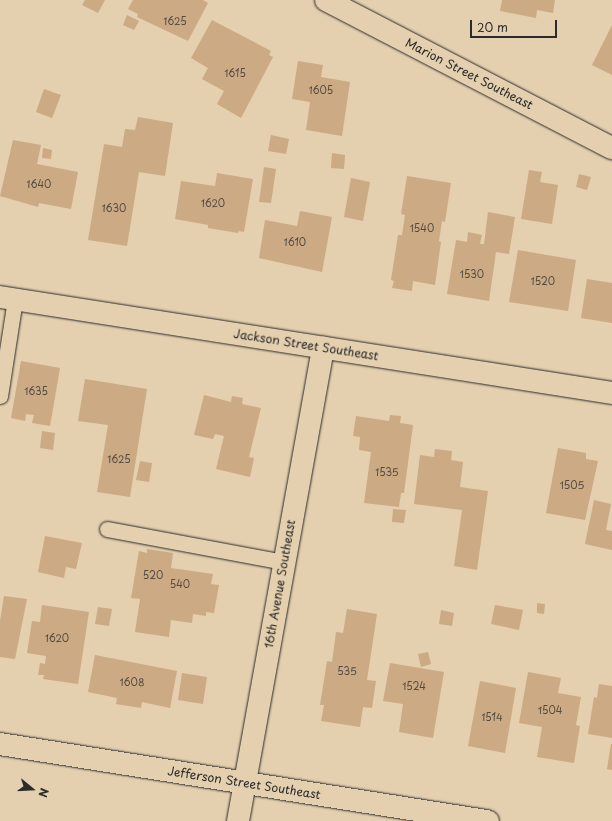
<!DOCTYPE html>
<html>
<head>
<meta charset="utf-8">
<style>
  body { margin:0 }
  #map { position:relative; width:612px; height:821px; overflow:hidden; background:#e4cfae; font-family:"Playpen Sans",sans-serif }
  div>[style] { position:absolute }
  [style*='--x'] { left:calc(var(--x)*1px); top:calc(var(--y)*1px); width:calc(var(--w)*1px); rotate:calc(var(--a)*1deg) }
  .building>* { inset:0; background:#ccaa84 }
  .roads { filter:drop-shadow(0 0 1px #2b2b2b) drop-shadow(0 0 1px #2b2b2b) }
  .lane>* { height:15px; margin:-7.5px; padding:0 7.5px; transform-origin:7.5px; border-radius:7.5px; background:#e4cfae }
  .street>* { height:22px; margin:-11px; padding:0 11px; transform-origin:11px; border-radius:11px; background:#e4cfae }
  .secondary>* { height:22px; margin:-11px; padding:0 11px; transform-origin:11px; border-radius:11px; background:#e4cfae }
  span { translate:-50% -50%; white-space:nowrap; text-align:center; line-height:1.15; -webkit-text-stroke:4px #e4cfae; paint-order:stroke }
  .number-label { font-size:10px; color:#534b41 }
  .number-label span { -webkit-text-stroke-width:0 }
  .street-label { font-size:12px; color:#2b2b2b }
  .north { position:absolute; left:12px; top:769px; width:40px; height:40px; -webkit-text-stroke:3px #e4cfae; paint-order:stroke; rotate:108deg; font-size:11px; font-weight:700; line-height:16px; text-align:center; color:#2b2b2b }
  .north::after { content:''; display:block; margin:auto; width:14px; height:18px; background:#2b2b2b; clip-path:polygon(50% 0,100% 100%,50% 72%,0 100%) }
  .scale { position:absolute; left:470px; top:20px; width:87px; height:18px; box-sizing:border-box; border:2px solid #2b2b2b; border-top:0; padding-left:5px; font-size:12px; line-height:14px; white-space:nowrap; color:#2b2b2b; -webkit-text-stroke:3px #e4cfae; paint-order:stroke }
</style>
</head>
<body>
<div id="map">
  <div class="building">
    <i style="clip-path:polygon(85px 0,105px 0,98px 13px,82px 5px)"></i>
    <i style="clip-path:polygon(133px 0,203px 0,208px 3px,188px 41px,137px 17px,138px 14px,128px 9px)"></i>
    <i style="clip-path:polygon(502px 0,555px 0,553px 13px,537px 10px,536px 18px,500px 11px)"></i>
    <i style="clip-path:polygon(127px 15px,139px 21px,134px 30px,123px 25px)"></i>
    <i style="clip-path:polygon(212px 20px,271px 51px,269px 55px,273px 57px,241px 118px,217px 104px,224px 91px,202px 79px,208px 68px,191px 58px)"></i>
    <i style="clip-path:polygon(612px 25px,612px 75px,592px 65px)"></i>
    <i style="clip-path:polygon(298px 61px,323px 65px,321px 77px,350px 82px,342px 136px,306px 130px,310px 102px,292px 99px)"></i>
    <i style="clip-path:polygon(44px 89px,61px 95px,52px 118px,36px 112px)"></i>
    <i style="clip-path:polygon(138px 117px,173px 123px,165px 176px,139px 172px,127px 246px,88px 240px,104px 144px,122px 147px,125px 129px,135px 130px)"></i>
    <i style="clip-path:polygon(271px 135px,289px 139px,286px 154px,268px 151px)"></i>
    <i style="clip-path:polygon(13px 140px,41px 145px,37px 164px,78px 172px,71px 209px,39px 203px,38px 207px,0 196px)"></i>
    <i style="clip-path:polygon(43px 148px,52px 150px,51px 159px,42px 158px)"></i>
    <i style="clip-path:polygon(332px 153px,345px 155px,344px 169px,331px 168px)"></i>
    <i style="clip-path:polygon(264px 167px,276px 169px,271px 203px,259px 202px)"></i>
    <i style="clip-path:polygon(529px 170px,542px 172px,540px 182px,558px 185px,552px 224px,521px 219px)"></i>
    <i style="clip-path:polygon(217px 173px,253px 179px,244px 232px,239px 231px,238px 233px,208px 228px,208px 225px,175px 219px,181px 181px,215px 186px)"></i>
    <i style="clip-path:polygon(579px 174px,591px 177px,587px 190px,576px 187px)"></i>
    <i style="clip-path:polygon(407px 176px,451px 183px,445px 222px,442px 221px,439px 241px,441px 242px,435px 285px,413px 281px,412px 291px,392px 288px,394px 281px,391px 280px,398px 235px,402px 235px,405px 215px,401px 214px)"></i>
    <i style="clip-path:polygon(351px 178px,370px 182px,363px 221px,344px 217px)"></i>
    <i style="clip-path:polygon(300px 211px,332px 217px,322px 272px,259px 258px,265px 220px,297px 226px)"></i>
    <i style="clip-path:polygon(488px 212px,515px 217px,509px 254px,496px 252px,489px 301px,447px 294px,456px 240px,467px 242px,468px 232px,482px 235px,480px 244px,484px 244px)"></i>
    <i style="clip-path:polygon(518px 250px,576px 260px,568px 311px,509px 302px)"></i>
    <i style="clip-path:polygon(587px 279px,612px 283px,612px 323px,581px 318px)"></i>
    <i style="clip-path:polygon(21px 361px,60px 368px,50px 426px,32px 423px,34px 415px,26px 414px,25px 421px,11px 418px)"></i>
    <i style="clip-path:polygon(85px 379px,147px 389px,130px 497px,97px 492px,108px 425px,78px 421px)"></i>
    <i style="clip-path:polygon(204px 395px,231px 402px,232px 396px,243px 398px,242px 404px,261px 408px,249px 457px,254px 458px,250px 477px,216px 469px,224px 436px,215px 434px,213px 439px,194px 435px)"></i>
    <i style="clip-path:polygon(390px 415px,401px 416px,400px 423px,413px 425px,404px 493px,401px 493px,399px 507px,364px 503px,371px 452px,359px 450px,360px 437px,353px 436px,356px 416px,389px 421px)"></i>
    <i style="clip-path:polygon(42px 431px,55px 433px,53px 450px,40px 448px)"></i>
    <i style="clip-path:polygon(558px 448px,586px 453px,586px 459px,598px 461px,585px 520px,546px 513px)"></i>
    <i style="clip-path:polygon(435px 449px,452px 451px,451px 460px,463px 462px,460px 487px,488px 491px,477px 570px,454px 566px,462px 510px,414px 504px,420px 455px,434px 457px)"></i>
    <i style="clip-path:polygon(140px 461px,152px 463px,149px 482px,136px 480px)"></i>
    <i style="clip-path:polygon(594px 500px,611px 504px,606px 530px,612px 531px,612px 550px,585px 544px)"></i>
    <i style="clip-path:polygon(393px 509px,406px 510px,404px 523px,392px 522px)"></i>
    <i style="clip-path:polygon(45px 536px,82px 543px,76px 569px,66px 567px,64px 578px,38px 572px)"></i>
    <i style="clip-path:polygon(147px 549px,173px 553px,171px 568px,213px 574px,211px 584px,219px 585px,214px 613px,206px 612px,206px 616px,193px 614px,192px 623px,171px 620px,169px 637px,135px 632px,140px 599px,131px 598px,139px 551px,147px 553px)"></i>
    <i style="clip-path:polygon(4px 596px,27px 599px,15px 659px,0 657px,0 621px)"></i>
    <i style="clip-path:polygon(537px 603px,545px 604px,544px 614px,537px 613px)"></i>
    <i style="clip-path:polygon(42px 605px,89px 612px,78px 684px,43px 679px,44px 675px,38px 675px,40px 663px,45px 664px,46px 656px,27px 653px,32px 621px,40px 622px)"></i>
    <i style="clip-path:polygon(495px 605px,523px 610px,519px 630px,491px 624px)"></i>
    <i style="clip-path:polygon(98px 607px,112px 609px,109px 626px,95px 624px)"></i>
    <i style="clip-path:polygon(347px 609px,377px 614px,367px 680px,376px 681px,372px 708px,363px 707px,360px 727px,321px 721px,324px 705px,320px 705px,327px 661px,332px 662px,336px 632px,343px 633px)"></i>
    <i style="clip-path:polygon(441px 610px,454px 613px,452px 626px,439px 624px)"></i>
    <i style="clip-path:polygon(428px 652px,431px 664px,421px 667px,418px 654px)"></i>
    <i style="clip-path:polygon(95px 655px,177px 671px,170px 708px,142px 702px,141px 708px,116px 704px,117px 698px,88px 692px)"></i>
    <i style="clip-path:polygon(390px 663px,444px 672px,433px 738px,399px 732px,403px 704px,383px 701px)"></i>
    <i style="clip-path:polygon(528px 672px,561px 678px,558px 693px,581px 697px,576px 725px,580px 726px,574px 763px,537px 757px,542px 727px,519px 723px)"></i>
    <i style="clip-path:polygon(182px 673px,207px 677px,203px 704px,178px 700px)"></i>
    <i style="clip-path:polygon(480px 681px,516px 688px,505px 753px,468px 746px)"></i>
    <i style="clip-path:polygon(599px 684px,612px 686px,612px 738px,588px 734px,594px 697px,597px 698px)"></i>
    <i style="clip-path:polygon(611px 744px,612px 744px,612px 770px,607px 769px)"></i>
  </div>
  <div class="roads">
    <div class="lane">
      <i style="--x:0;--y:396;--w:98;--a:-81.2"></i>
      <i style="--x:107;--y:529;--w:180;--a:10.6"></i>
    </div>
    <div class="street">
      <i style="--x:0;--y:297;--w:619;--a:8.91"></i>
      <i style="--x:0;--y:744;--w:494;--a:9"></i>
      <i style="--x:238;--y:821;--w:481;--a:-79.8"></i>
    </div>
    <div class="secondary">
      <i style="--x:326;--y:0;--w:322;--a:27.4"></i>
    </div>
  </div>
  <div class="number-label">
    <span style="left:175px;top:21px">1625</span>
    <span style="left:235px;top:73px">1615</span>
    <span style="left:321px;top:90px">1605</span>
    <span style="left:39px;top:184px">1640</span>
    <span style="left:213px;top:203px">1620</span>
    <span style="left:114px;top:208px">1630</span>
    <span style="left:422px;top:228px">1540</span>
    <span style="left:295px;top:242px">1610</span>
    <span style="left:472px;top:274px">1530</span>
    <span style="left:543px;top:281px">1520</span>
    <span style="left:36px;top:391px">1635</span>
    <span style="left:119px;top:459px">1625</span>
    <span style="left:387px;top:472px">1535</span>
    <span style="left:572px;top:485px">1505</span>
    <span style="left:153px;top:575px">520</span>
    <span style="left:180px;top:584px">540</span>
    <span style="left:57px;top:638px">1620</span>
    <span style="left:347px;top:671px">535</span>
    <span style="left:132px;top:682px">1608</span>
    <span style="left:414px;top:686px">1524</span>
    <span style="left:550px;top:710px">1504</span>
    <span style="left:492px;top:717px">1514</span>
  </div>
  <div class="street-label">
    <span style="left:469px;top:74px;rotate:27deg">Marion Street Southeast</span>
    <span style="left:306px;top:345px;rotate:9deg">Jackson Street Southeast</span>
    <span style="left:280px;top:584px;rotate:-80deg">16th Avenue Southeast</span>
    <span style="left:244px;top:783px;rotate:9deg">Jefferson Street Southeast</span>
  </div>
  <div class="north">N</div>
  <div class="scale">20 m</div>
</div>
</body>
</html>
